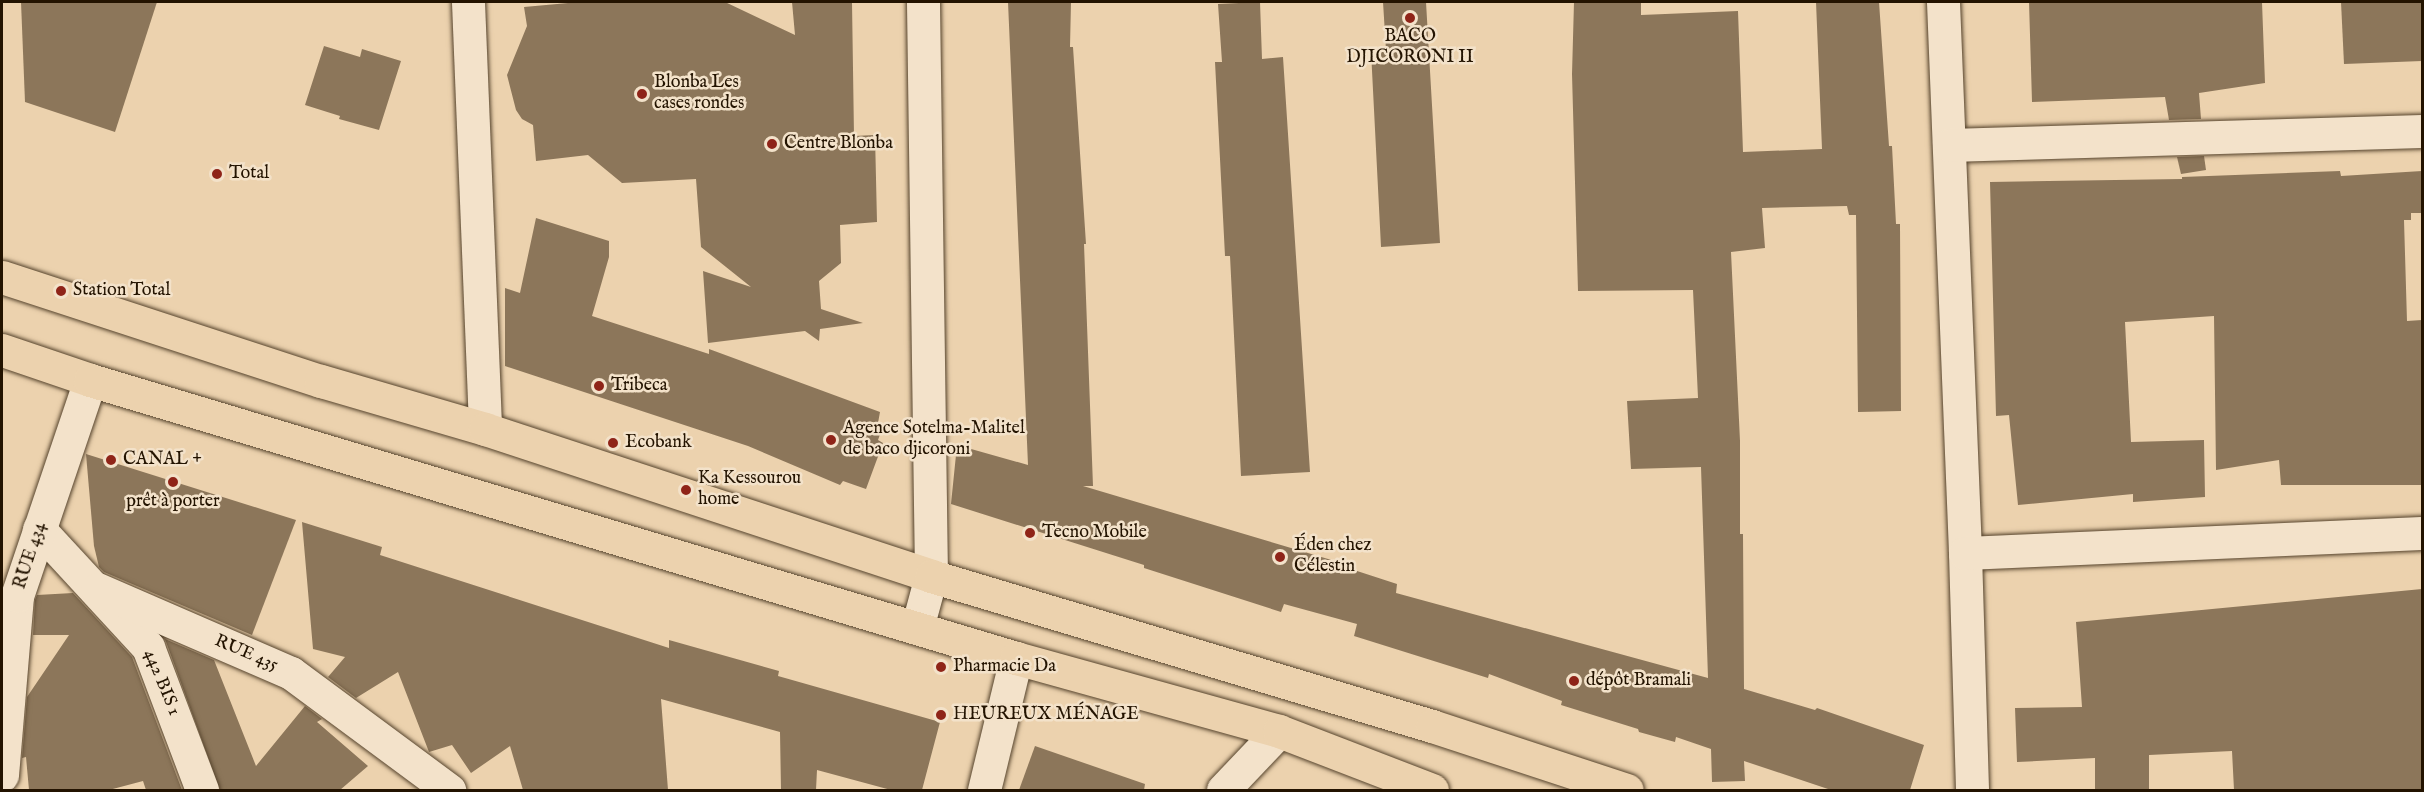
<!DOCTYPE html>
<html>
<head>
<meta charset="utf-8">
<style>
  body { margin:0 }
  #map { position:relative; width:2424px; height:792px; overflow:hidden; background:#ecd2ae; font-family:"IM FELL English",serif }
  div>[style] { position:absolute }
  [style*='--x'] { left:calc(var(--x)*1px); top:calc(var(--y)*1px); width:calc(var(--w)*1px); rotate:calc(var(--a)*1deg) }
  .building>* { inset:0; background:#8c765a }
  .roads { filter:drop-shadow(0 0 2px #55432c) drop-shadow(0 0 2px #55432c) }
  .minor>* { height:33px; margin:-16.5px; padding:0 16.5px; transform-origin:16.5px; border-radius:16.5px; background:#f3e2ca }
  .major>* { height:33px; margin:-16.5px; padding:0 16.5px; transform-origin:16.5px; border-radius:16.5px; background:#ecd2ae }
  .dots>* { width:16px; height:16px; translate:-50% -50%; box-sizing:border-box; border:3px solid #f3e2ca; border-radius:50% }
  span { translate:-50% -50%; white-space:nowrap; text-align:center; line-height:1.15; -webkit-text-stroke:5px #f3e2ca; paint-order:stroke }
  .poi-label { font-size:18px; color:#231300 }
  .left { translate:0 -50%; text-align:left }
  .street-label { font-size:18px; color:#231300 }
  .frame { position:absolute; inset:0; border:3px solid #231300; pointer-events:none }
</style>
</head>
<body>
<div id="map">
  <div class="building">
    <i style="clip-path:polygon(21px 2px,157px 2px,115px 132px,25px 102px)"></i>
    <i style="clip-path:polygon(579px 2px,725px 2px,795px 35px,792px 2px,852px 2px,854px 136px,875px 135px,877px 222px,840px 225px,841px 263px,819px 281px,821px 309px,863px 323px,820px 329px,819px 341px,805px 331px,708px 343px,703px 271px,751px 287px,701px 247px,696px 179px,622px 183px,588px 155px,536px 161px,533px 125px,522px 119px,516px 110px,507px 75px,527px 26px,524px 7px)"></i>
    <i style="clip-path:polygon(1008px 2px,1071px 2px,1070px 47px,1073px 47px,1086px 244px,1084px 244px,1093px 486px,1083px 486px,1355px 567px,1354px 570px,1397px 584px,1396px 593px,1708px 678px,1701px 467px,1631px 469px,1627px 401px,1698px 398px,1693px 290px,1578px 291px,1572px 74px,1574px 2px,1641px 2px,1641px 15px,1738px 11px,1743px 152px,1822px 149px,1816px 2px,1879px 2px,1889px 146px,1892px 146px,1896px 224px,1900px 224px,1901px 411px,1858px 412px,1856px 215px,1849px 215px,1847px 206px,1762px 208px,1765px 248px,1731px 252px,1740px 441px,1740px 534px,1743px 534px,1744px 689px,1815px 710px,1817px 708px,1924px 745px,1910px 790px,1831px 790px,1744px 761px,1745px 781px,1712px 782px,1711px 749px,1676px 737px,1675px 742px,1639px 732px,1638px 729px,1561px 705px,1562px 701px,1489px 674px,1488px 678px,1354px 636px,1357px 624px,1284px 604px,1281px 612px,1144px 568px,1144px 565px,951px 504px,957px 445px,1028px 465px)"></i>
    <i style="clip-path:polygon(1260px 2px,1262px 59px,1283px 57px,1310px 472px,1241px 476px,1230px 256px,1225px 256px,1215px 62px,1222px 62px,1218px 4px)"></i>
    <i style="clip-path:polygon(1383px 2px,1426px 2px,1440px 243px,1381px 247px,1371px 51px,1386px 50px)"></i>
    <i style="clip-path:polygon(2029px 2px,2262px 2px,2265px 83px,2199px 93px,2201px 119px,2169px 120px,2165px 97px,2032px 102px)"></i>
    <i style="clip-path:polygon(2341px 2px,2422px 2px,2422px 61px,2344px 64px)"></i>
    <i style="clip-path:polygon(324px 46px,360px 57px,362px 49px,401px 61px,379px 130px,339px 119px,340px 116px,305px 105px)"></i>
    <i style="clip-path:polygon(2204px 156px,2206px 170px,2181px 174px,2177px 157px)"></i>
    <i style="clip-path:polygon(2340px 171px,2341px 176px,2422px 171px,2422px 213px,2411px 213px,2411px 220px,2404px 220px,2407px 321px,2422px 320px,2422px 485px,2281px 485px,2279px 460px,2216px 470px,2214px 316px,2125px 322px,2131px 442px,2204px 440px,2205px 497px,2133px 502px,2133px 494px,2018px 505px,2009px 415px,1996px 416px,1990px 182px,2182px 179px,2182px 177px)"></i>
    <i style="clip-path:polygon(536px 218px,609px 241px,609px 257px,592px 316px,709px 354px,709px 349px,880px 412px,878px 423px,883px 426px,878px 440px,883px 443px,866px 489px,843px 481px,840px 485px,748px 446px,505px 366px,505px 288px,520px 293px)"></i>
    <i style="clip-path:polygon(86px 454px,296px 520px,252px 635px,104px 572px,99px 567px,94px 546px)"></i>
    <i style="clip-path:polygon(302px 522px,382px 547px,380px 555px,669px 648px,669px 640px,779px 671px,778px 676px,940px 722px,922px 790px,891px 790px,817px 770px,816px 790px,781px 790px,780px 732px,661px 699px,668px 790px,523px 790px,510px 746px,471px 773px,452px 745px,429px 752px,398px 672px,356px 698px,328px 677px,345px 657px,313px 649px)"></i>
    <i style="clip-path:polygon(2422px 589px,2422px 790px,2234px 790px,2232px 751px,2149px 755px,2149px 790px,2095px 790px,2095px 758px,2017px 762px,2015px 708px,2082px 707px,2076px 622px)"></i>
    <i style="clip-path:polygon(73px 593px,132px 657px,182px 790px,146px 790px,143px 781px,109px 790px,29px 790px,26px 757px,22px 758px,27px 697px,69px 635px,33px 635px,35px 600px,37px 595px)"></i>
    <i style="clip-path:polygon(165px 639px,214px 660px,256px 766px,305px 706px,322px 719px,317px 722px,368px 766px,340px 790px,220px 790px)"></i>
    <i style="clip-path:polygon(1035px 746px,1145px 784px,1144px 790px,1019px 790px)"></i>
  </div>
  <div class="roads">
    <div class="minor">
      <i style="--x:468;--y:2;--w:427;--a:87.7"></i>
      <i style="--x:1943;--y:2;--w:551;--a:87.71"></i>
      <i style="--x:1965;--y:553;--w:237;--a:88.3"></i>
      <i style="--x:1949;--y:145;--w:473;--a:-1.7"></i>
      <i style="--x:39;--y:529;--w:161;--a:47.3"></i>
      <i style="--x:148;--y:647;--w:153;--a:69.3"></i>
      <i style="--x:1965;--y:553;--w:457;--a:-2.5"></i>
      <i style="--x:97;--y:589;--w:211;--a:23.4"></i>
      <i style="--x:291;--y:673;--w:197;--a:36.5"></i>
      <i style="--x:917;--y:628;--w:54;--a:-74.9"></i>
      <i style="--x:931;--y:576;--w:574;--a:-90.8"></i>
      <i style="--x:2;--y:775;--w:180;--a:-85.2"></i>
      <i style="--x:17;--y:596;--w:228;--a:-71.3"></i>
      <i style="--x:984;--y:790;--w:136;--a:-76.4"></i>
      <i style="--x:1223;--y:790;--w:81;--a:-46.5"></i>
    </div>
    <div class="major">
      <i style="--x:2;--y:277;--w:336;--a:18.1"></i>
      <i style="--x:321;--y:381;--w:171;--a:16.3"></i>
      <i style="--x:485;--y:429;--w:470;--a:18.2"></i>
      <i style="--x:931;--y:576;--w:523;--a:16.67"></i>
      <i style="--x:1432;--y:726;--w:205;--a:18.2"></i>
      <i style="--x:2;--y:350;--w:93;--a:18.8"></i>
      <i style="--x:90;--y:380;--w:967;--a:16.71"></i>
      <i style="--x:1016;--y:658;--w:273;--a:15.5"></i>
      <i style="--x:1279;--y:731;--w:164;--a:21.1"></i>
    </div>
  </div>
  <div class="dots">
    <i style="left:1410px;top:18px;background:#8f2418"></i>
    <i style="left:642px;top:94px;background:#8f2418"></i>
    <i style="left:772px;top:144px;background:#8f2418"></i>
    <i style="left:217px;top:174px;background:#8f2418"></i>
    <i style="left:61px;top:291px;background:#8f2418"></i>
    <i style="left:599px;top:386px;background:#8f2418"></i>
    <i style="left:831px;top:440px;background:#8f2418"></i>
    <i style="left:613px;top:443px;background:#8f2418"></i>
    <i style="left:111px;top:460px;background:#8f2418"></i>
    <i style="left:173px;top:482px;background:#8f2418"></i>
    <i style="left:686px;top:490px;background:#8f2418"></i>
    <i style="left:1030px;top:533px;background:#8f2418"></i>
    <i style="left:1280px;top:557px;background:#8f2418"></i>
    <i style="left:941px;top:667px;background:#8f2418"></i>
    <i style="left:1574px;top:681px;background:#8f2418"></i>
    <i style="left:941px;top:715px;background:#8f2418"></i>
  </div>
  <div class="poi-label">
    <span style="left:1410px;top:48px">BACO<br>DJICORONI II</span>
    <span class="left" style="left:654px;top:94px">Blonba Les<br>cases rondes</span>
    <span class="left" style="left:784px;top:144px">Centre Blonba</span>
    <span class="left" style="left:229px;top:174px">Total</span>
    <span class="left" style="left:73px;top:291px">Station Total</span>
    <span class="left" style="left:611px;top:386px">Tribeca</span>
    <span class="left" style="left:843px;top:440px">Agence Sotelma-Malitel<br>de baco djicoroni</span>
    <span class="left" style="left:625px;top:443px">Ecobank</span>
    <span class="left" style="left:123px;top:460px">CANAL +</span>
    <span class="left" style="left:698px;top:490px">Ka Kessourou<br>home</span>
    <span style="left:173px;top:502px">prêt à porter</span>
    <span class="left" style="left:1042px;top:533px">Tecno Mobile</span>
    <span class="left" style="left:1294px;top:557px">Éden chez<br>Célestin</span>
    <span class="left" style="left:953px;top:667px">Pharmacie Da</span>
    <span class="left" style="left:1586px;top:681px">dépôt Bramali</span>
    <span class="left" style="left:953px;top:715px">HEUREUX MÉNAGE</span>
  </div>
  <div class="street-label">
    <span style="left:31px;top:556px;rotate:-72deg">RUE 434</span>
    <span style="left:246px;top:654px;rotate:23deg">RUE 435</span>
    <span style="left:161px;top:683px;rotate:68deg">442 BIS 1</span>
  </div>
  <div class="frame"></div>
</div>
</body>
</html>
